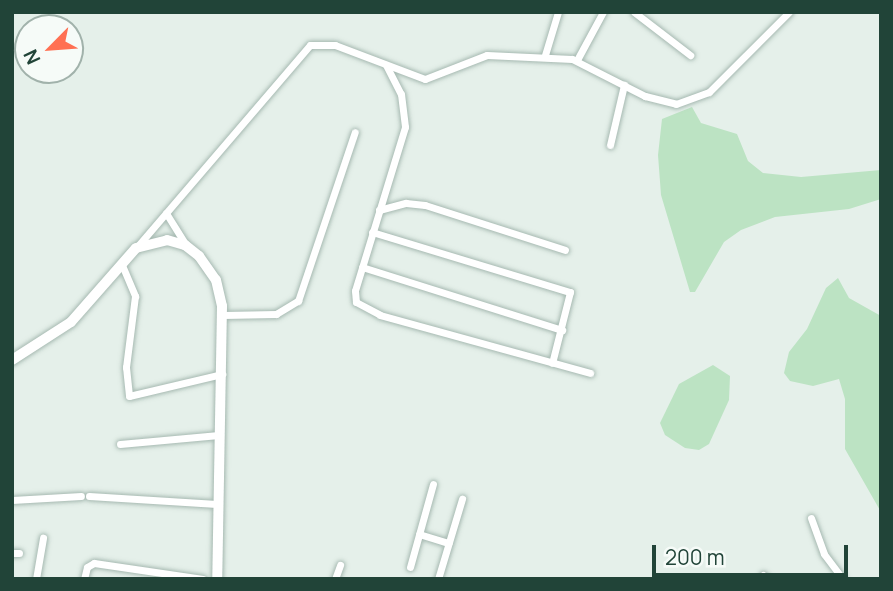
<!DOCTYPE html>
<html>
<head>
<meta charset="utf-8">
<style>
  body { margin:0 }
  #map { position:relative; width:893px; height:591px; overflow:hidden; background:#e5f0ea; font-family:Manrope,sans-serif }
  div>[style] { position:absolute }
  [style*='--x'] { left:calc(var(--x)*1px); top:calc(var(--y)*1px); width:calc(var(--w)*1px); rotate:calc(var(--a)*1deg) }
  .green>* { inset:0; background:#bce3c3 }
  .roads { filter:drop-shadow(0 0 2px #a6b9b1) drop-shadow(0 0 2px #a6b9b1) }
  .street>* { height:7px; margin:-3.5px; padding:0 3.5px; transform-origin:3.5px; border-radius:3.5px; background:#fff }
  .secondary>* { height:10px; margin:-5px; padding:0 5px; transform-origin:5px; border-radius:5px; background:#fff }
  span { translate:-50% -50%; white-space:nowrap; text-align:center; line-height:1.15; -webkit-text-stroke:6px #f6fbf8; paint-order:stroke }
  .frame { position:absolute; inset:0; border:14px solid #214438; pointer-events:none }
  .north { position:absolute; left:14px; top:14px; width:70px; height:70px; box-sizing:border-box; background:#f6fbf8; border:2px solid #a1b2ab; border-radius:50%; rotate:245deg; font-size:19px; font-weight:700; line-height:28px; text-align:center; color:#214438 }
  .north::after { content:''; display:block; margin:auto; width:24px; height:32px; background:#ff7053; clip-path:polygon(50% 0,100% 100%,50% 72%,0 100%) }
  .scale { position:absolute; left:652px; top:545px; width:196px; height:32px; box-sizing:border-box; border:4px solid #214438; border-top:0; padding-left:9px; font-size:21px; line-height:24px; white-space:nowrap; color:#214438; -webkit-text-stroke:5px #f6fbf8; paint-order:stroke }
</style>
</head>
<body>
<div id="map">
  <div class="green">
    <i style="clip-path:polygon(692px 107px,701px 123px,737px 134px,748px 161px,763px 173px,801px 177px,881px 170px,881px 199px,849px 209px,775px 217px,741px 230px,724px 242px,695px 292px,690px 292px,661px 195px,658px 155px,662px 119px)"></i>
    <i style="clip-path:polygon(838px 278px,849px 298px,881px 316px,881px 512px,845px 449px,845px 399px,839px 379px,813px 386px,790px 381px,784px 373px,789px 352px,807px 329px,826px 288px)"></i>
    <i style="clip-path:polygon(713px 365px,730px 376px,729px 400px,709px 444px,699px 450px,685px 448px,665px 435px,660px 423px,679px 384px)"></i>
  </div>
  <div class="roads">
    <div class="street">
      <i style="--x:634;--y:12;--w:71;--a:37.5"></i>
      <i style="--x:545;--y:55;--w:45;--a:-73.2"></i>
      <i style="--x:577;--y:60;--w:55;--a:-61.6"></i>
      <i style="--x:386;--y:65;--w:33;--a:63"></i>
      <i style="--x:401;--y:94;--w:33;--a:83"></i>
      <i style="--x:405;--y:127;--w:171;--a:107"></i>
      <i style="--x:355;--y:291;--w:11;--a:85"></i>
      <i style="--x:356;--y:302;--w:27;--a:28"></i>
      <i style="--x:380;--y:315;--w:218;--a:15.4"></i>
      <i style="--x:610;--y:145;--w:62;--a:-76.9"></i>
      <i style="--x:379;--y:210;--w:28;--a:-15"></i>
      <i style="--x:406;--y:203;--w:19;--a:6"></i>
      <i style="--x:425;--y:205;--w:147;--a:17.8"></i>
      <i style="--x:166;--y:213;--w:36;--a:58"></i>
      <i style="--x:372;--y:232;--w:207;--a:16.9"></i>
      <i style="--x:570;--y:292;--w:73;--a:104.2"></i>
      <i style="--x:136;--y:248;--w:267;--a:-49.4"></i>
      <i style="--x:310;--y:45;--w:25;--a:0"></i>
      <i style="--x:335;--y:45;--w:96;--a:20.7"></i>
      <i style="--x:425;--y:79;--w:66;--a:-21.2"></i>
      <i style="--x:487;--y:55;--w:85;--a:2.7"></i>
      <i style="--x:572;--y:59;--w:82;--a:26.9"></i>
      <i style="--x:645;--y:96;--w:32;--a:14"></i>
      <i style="--x:676;--y:104;--w:35;--a:-20"></i>
      <i style="--x:709;--y:92;--w:113;--a:-45"></i>
      <i style="--x:122;--y:265;--w:34;--a:67"></i>
      <i style="--x:135;--y:296;--w:72;--a:97.2"></i>
      <i style="--x:126;--y:367;--w:29;--a:84"></i>
      <i style="--x:129;--y:396;--w:96;--a:-13.3"></i>
      <i style="--x:362;--y:267;--w:210;--a:17.5"></i>
      <i style="--x:223;--y:315;--w:53;--a:-1.1"></i>
      <i style="--x:276;--y:314;--w:26;--a:-31"></i>
      <i style="--x:298;--y:301;--w:178;--a:-71.4"></i>
      <i style="--x:120;--y:444;--w:99;--a:-5.2"></i>
      <i style="--x:89;--y:496;--w:128;--a:3.6"></i>
      <i style="--x:12;--y:500;--w:69;--a:-3.3"></i>
      <i style="--x:811;--y:518;--w:38;--a:70"></i>
      <i style="--x:824;--y:554;--w:31;--a:53"></i>
      <i style="--x:419;--y:534;--w:31;--a:17"></i>
      <i style="--x:12;--y:553;--w:7;--a:0"></i>
      <i style="--x:410;--y:567;--w:86;--a:-74.5"></i>
      <i style="--x:763;--y:575;--w:6;--a:45"></i>
      <i style="--x:36;--y:579;--w:42;--a:-80.3"></i>
      <i style="--x:84;--y:579;--w:12;--a:-76"></i>
      <i style="--x:87;--y:567;--w:8;--a:-30"></i>
      <i style="--x:94;--y:563;--w:110;--a:8.4"></i>
      <i style="--x:335;--y:579;--w:15;--a:-70"></i>
      <i style="--x:438;--y:579;--w:84;--a:-73.3"></i>
    </div>
    <div class="secondary">
      <i style="--x:12;--y:360;--w:70;--a:-32.8"></i>
      <i style="--x:71;--y:322;--w:98;--a:-48.7"></i>
      <i style="--x:136;--y:248;--w:32;--a:-14"></i>
      <i style="--x:167;--y:240;--w:19;--a:16"></i>
      <i style="--x:185;--y:245;--w:18;--a:38"></i>
      <i style="--x:199;--y:256;--w:29;--a:55"></i>
      <i style="--x:216;--y:280;--w:27;--a:77"></i>
      <i style="--x:222;--y:306;--w:273;--a:91"></i>
    </div>
  </div>
  <div class="frame"></div>
  <div class="north">N</div>
  <div class="scale">200 m</div>
</div>
</body>
</html>
